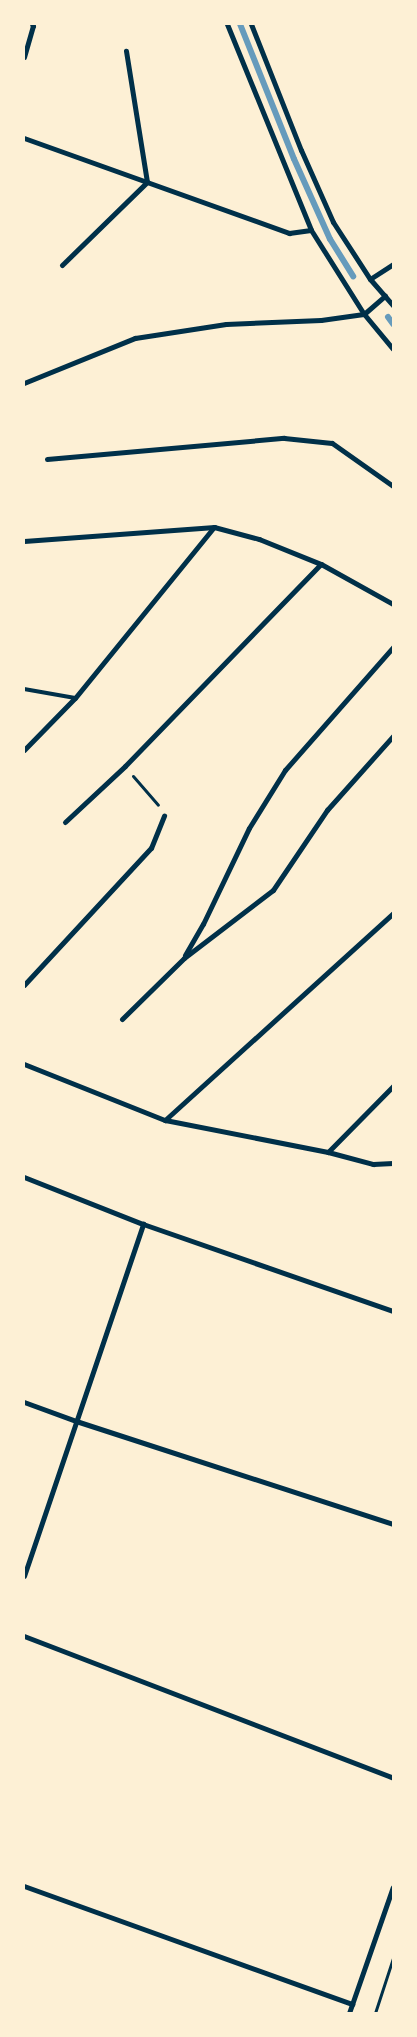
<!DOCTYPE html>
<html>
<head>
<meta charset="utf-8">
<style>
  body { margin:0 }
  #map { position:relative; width:417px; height:2037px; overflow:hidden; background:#fdf0d5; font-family:Commissioner,sans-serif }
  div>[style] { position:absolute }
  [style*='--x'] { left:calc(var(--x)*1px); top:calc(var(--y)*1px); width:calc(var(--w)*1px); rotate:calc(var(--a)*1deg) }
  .stream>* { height:6px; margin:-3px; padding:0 3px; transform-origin:3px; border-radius:3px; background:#669bbc }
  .path>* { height:3px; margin:-1.5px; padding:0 1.5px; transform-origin:1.5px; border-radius:1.5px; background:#003049 }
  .service>* { height:4px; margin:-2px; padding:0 2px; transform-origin:2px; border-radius:2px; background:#003049 }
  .minor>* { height:5px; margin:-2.5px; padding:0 2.5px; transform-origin:2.5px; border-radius:2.5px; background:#003049 }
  span { translate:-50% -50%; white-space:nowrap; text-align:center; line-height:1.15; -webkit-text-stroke:4px #fdf0d5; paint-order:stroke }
  .frame { position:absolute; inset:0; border:25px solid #fdf0d5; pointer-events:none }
</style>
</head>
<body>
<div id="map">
  <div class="stream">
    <i style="--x:240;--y:24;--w:145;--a:68.2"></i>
    <i style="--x:294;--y:159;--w:88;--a:65.8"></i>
    <i style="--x:330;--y:239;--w:44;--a:58.1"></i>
    <i style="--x:388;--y:317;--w:9;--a:54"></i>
  </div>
  <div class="path">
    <i style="--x:133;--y:776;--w:38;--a:49"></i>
    <i style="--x:375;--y:2013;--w:58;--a:-71.9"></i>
  </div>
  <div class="service">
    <i style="--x:24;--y:689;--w:52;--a:10"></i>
  </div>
  <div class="minor">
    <i style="--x:227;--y:24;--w:222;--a:67.8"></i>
    <i style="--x:311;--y:230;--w:99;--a:57.8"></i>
    <i style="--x:364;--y:314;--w:45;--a:50.4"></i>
    <i style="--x:251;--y:24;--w:136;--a:68.4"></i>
    <i style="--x:301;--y:150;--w:79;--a:66"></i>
    <i style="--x:333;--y:222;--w:68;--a:57"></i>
    <i style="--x:370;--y:279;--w:35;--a:49"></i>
    <i style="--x:24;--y:57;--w:32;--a:-74"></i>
    <i style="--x:33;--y:26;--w:2;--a:-117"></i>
    <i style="--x:24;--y:138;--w:282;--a:19.7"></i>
    <i style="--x:289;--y:233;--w:22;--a:-8"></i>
    <i style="--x:62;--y:265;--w:119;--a:-44.3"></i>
    <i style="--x:147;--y:182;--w:133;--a:-99.1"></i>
    <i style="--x:370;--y:279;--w:27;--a:-33"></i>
    <i style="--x:24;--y:383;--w:120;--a:-22.1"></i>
    <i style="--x:135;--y:338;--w:92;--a:-8.7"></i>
    <i style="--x:226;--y:324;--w:95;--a:-2.4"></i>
    <i style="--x:321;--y:320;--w:43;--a:-7.9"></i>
    <i style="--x:364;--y:314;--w:28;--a:-41"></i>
    <i style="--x:47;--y:459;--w:238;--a:-5.1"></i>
    <i style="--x:284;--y:438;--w:48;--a:5.9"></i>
    <i style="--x:332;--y:443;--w:75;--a:35.2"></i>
    <i style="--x:24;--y:541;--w:191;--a:-4.2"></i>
    <i style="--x:214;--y:527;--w:47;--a:14.9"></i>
    <i style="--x:259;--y:539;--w:67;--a:22"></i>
    <i style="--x:321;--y:564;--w:82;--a:29.1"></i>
    <i style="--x:24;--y:750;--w:73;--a:-45.6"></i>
    <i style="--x:75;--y:698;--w:220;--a:-50.9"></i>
    <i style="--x:65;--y:822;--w:82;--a:-43"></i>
    <i style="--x:125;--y:766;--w:281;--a:-45.9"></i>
    <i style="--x:185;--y:955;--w:36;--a:-60"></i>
    <i style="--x:203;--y:924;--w:106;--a:-64.4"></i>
    <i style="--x:249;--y:828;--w:68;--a:-58.2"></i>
    <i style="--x:285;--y:770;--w:164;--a:-48.7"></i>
    <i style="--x:24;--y:985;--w:187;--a:-47.2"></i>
    <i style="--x:151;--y:848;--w:35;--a:-68"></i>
    <i style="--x:122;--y:1019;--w:87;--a:-44.5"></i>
    <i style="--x:184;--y:958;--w:112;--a:-37.4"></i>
    <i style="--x:273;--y:890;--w:97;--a:-56"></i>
    <i style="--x:327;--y:810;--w:99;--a:-48.3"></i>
    <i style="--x:24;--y:1064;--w:152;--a:21.7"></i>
    <i style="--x:165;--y:1120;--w:166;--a:11.1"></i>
    <i style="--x:328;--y:1152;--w:47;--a:14.9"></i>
    <i style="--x:373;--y:1164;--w:20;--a:-3"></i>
    <i style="--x:165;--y:1120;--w:308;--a:-42.2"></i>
    <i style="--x:328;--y:1152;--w:93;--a:-45.4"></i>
    <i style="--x:24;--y:1177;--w:128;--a:21.6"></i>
    <i style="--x:143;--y:1224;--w:265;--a:19.2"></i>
    <i style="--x:24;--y:1402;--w:55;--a:20.1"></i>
    <i style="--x:76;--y:1421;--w:333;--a:18"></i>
    <i style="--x:24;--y:1576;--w:372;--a:-71.3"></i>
    <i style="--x:24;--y:1636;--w:395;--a:21"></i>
    <i style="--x:24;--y:1886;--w:349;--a:19.8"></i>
    <i style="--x:349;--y:2013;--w:133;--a:-70.8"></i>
  </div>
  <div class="frame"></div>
</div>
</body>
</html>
